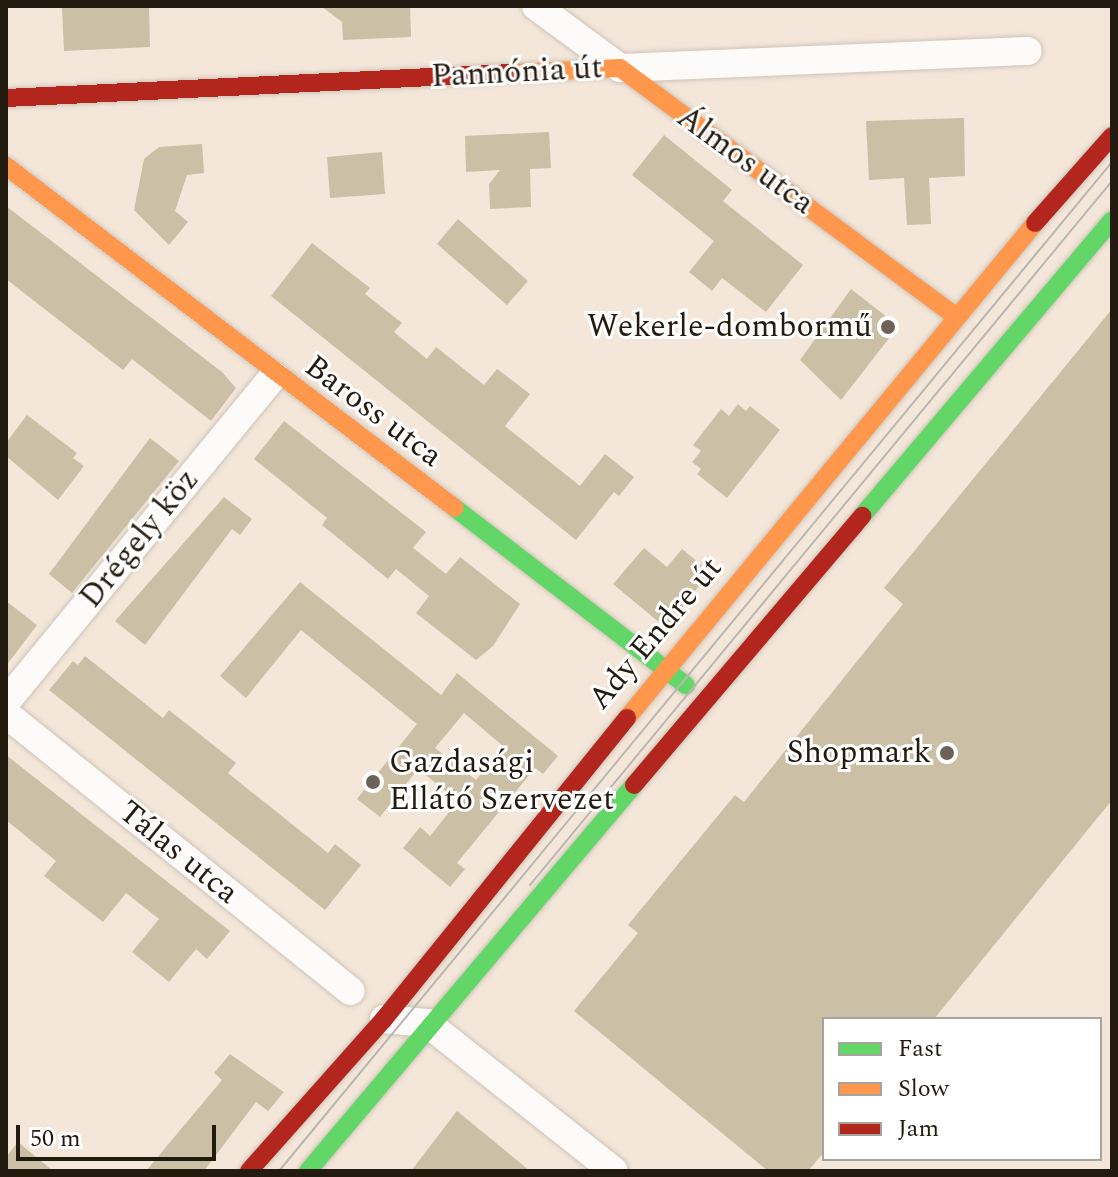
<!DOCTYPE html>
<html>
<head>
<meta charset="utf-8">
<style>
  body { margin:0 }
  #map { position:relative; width:1118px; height:1177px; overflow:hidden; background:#f4e7da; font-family:Spectral,serif }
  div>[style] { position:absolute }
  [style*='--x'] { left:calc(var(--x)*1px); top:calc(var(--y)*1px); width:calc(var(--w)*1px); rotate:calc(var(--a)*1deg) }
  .building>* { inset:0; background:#cbbfa6 }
  .roads { filter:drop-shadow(0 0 2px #cfc4b8) drop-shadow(0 0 2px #cfc4b8) }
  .street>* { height:28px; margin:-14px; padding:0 14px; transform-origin:14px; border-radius:14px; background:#fdfbf9 }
  .fast>* { height:18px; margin:-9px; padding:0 9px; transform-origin:9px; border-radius:9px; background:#63d668 }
  .slow>* { height:18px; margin:-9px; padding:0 9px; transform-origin:9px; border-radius:9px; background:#ff974d }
  .jam>* { height:18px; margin:-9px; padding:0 9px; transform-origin:9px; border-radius:9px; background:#b3261e }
  .tram>* { height:2px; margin:-1px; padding:0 1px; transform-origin:1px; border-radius:1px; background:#bab7b3 }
  .dots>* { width:22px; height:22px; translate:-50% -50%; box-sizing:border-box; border:4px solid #fff; border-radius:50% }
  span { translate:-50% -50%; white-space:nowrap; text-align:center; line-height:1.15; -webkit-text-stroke:6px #fff; paint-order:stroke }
  .street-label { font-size:32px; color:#241b10 }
  .poi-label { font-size:32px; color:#241b10 }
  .right { translate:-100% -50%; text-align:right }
  .left { translate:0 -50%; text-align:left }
  .frame { position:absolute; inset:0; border:8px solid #241b10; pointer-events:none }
  .legend { position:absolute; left:822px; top:1017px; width:280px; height:144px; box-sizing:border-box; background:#fff; border:2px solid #a7a49f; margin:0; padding:10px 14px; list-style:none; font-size:24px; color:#241b10 }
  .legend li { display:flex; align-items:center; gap:16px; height:40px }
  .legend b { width:40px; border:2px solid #a7a49f }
  .scale { position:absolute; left:16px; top:1125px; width:200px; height:36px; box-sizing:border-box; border:4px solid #241b10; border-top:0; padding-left:10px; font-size:24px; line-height:28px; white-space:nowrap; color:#241b10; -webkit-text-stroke:6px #fff; paint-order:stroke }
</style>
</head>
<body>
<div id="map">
  <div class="building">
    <i style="clip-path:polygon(62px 6px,149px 6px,150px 47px,64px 51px)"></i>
    <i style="clip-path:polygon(321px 6px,410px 6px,411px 37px,343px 40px,342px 22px)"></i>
    <i style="clip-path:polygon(964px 118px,965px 176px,929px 178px,931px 224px,907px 225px,904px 178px,869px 180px,866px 121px)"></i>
    <i style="clip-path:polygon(549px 132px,551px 168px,530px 169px,531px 207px,490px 209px,489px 184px,500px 170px,466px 172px,465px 136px)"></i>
    <i style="clip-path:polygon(664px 135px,732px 190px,723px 201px,803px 265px,766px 312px,722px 278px,712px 291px,689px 272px,714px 241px,632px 175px)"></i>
    <i style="clip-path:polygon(202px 144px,204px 173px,187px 175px,175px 211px,188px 222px,169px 245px,134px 210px,144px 159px,159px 147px)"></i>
    <i style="clip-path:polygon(382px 152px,385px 194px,330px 198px,327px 157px)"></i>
    <i style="clip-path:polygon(6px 206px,222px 372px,236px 388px,211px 421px,132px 359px,123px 370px,6px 279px)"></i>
    <i style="clip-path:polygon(458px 219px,528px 281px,507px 305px,437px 244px)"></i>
    <i style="clip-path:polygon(312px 243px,370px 288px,365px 294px,402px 323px,394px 332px,427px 359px,436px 347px,484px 385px,497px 369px,530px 394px,505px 426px,580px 486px,605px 454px,634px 477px,619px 496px,614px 492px,576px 540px,271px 296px)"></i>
    <i style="clip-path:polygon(851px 289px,887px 317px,890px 337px,841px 400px,800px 360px)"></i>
    <i style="clip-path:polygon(1112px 309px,1112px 800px,934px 1019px,824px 1019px,824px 1152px,808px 1171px,768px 1171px,574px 1011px,638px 933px,628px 925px,735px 795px,744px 802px,903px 604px,884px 588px)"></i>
    <i style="clip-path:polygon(738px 404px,746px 411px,750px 406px,780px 430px,727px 498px,697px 474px,701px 469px,692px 462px,701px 451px,693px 445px,721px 409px,729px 416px)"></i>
    <i style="clip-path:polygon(27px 415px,77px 453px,73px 458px,84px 466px,58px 500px,6px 456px,6px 443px)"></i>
    <i style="clip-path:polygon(284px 421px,426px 532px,413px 548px,446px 574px,460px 557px,520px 604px,493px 646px,476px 660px,416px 613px,429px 596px,396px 569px,388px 579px,322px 525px,327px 518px,254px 459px)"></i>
    <i style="clip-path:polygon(150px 438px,179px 461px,72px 593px,49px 574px)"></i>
    <i style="clip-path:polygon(224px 497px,252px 519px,240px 535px,232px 529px,145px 645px,115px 621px)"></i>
    <i style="clip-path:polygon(644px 548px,667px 567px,682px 549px,710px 572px,666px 628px,613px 584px)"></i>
    <i style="clip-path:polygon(evenodd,300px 582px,441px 695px,457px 673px,558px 756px,543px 774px,535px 768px,457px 863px,465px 869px,450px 887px,403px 848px,420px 827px,430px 836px,458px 801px,418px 769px,380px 817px,357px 799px,417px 724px,301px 630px,246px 698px,220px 676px,300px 582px,464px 713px,503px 746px,476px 780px,435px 748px,464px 713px)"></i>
    <i style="clip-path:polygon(6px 601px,37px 625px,6px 666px)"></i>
    <i style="clip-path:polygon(85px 656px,163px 718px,169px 710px,236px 763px,228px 773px,328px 853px,335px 844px,361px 865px,325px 910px,49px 690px,73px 661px,78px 665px)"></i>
    <i style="clip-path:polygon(6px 755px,230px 931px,207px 959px,196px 949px,169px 982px,132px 952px,159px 919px,126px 893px,103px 922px,44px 876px,56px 861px,6px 820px)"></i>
    <i style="clip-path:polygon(230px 1054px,284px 1092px,268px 1111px,256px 1102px,204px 1171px,146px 1171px,222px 1080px,214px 1073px)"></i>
    <i style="clip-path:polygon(457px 1111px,530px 1171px,411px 1171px)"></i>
    <i style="clip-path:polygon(18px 1142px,53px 1171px,6px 1171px,6px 1157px)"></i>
  </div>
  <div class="roads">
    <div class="street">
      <i style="--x:536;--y:6;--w:104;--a:36.4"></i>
      <i style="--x:620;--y:68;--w:408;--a:-2.4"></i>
      <i style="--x:6;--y:702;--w:422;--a:-50.6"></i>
      <i style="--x:6;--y:714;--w:442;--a:38.8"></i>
      <i style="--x:384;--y:1019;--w:43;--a:5.3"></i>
      <i style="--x:427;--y:1023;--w:238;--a:38.4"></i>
    </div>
    <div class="fast">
      <i style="--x:455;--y:508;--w:291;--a:37.5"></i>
      <i style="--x:862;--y:516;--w:387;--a:-49.8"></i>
      <i style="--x:308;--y:1171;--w:505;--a:-49.82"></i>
    </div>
    <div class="slow">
      <i style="--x:512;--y:73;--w:108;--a:-2.7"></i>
      <i style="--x:620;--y:68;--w:415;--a:36.5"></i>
      <i style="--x:6;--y:166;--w:564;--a:37.3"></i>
      <i style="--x:627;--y:718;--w:641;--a:-50.5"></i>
    </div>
    <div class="jam">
      <i style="--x:6;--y:98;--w:507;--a:-2.83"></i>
      <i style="--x:1035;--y:223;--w:116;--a:-48.5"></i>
      <i style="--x:634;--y:785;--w:353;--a:-49.7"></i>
      <i style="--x:249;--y:1171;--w:203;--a:-48.4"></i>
      <i style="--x:384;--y:1019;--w:387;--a:-51.1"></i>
    </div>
  </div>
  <div class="tram">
    <i style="--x:530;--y:885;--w:913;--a:-50.42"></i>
    <i style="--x:279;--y:1171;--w:1308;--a:-50.46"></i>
  </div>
  <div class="dots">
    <i style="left:888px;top:327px;background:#6d6257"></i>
    <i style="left:947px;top:753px;background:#6d6257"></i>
    <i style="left:373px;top:782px;background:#6d6257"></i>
  </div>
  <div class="street-label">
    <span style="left:517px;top:73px;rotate:-3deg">Pannónia út</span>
    <span style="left:745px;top:161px;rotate:36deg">Álmos utca</span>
    <span style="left:373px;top:412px;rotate:37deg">Baross utca</span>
    <span style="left:140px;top:539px;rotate:-51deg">Drégely köz</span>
    <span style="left:656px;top:634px;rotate:-50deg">Ady Endre út</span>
    <span style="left:178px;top:853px;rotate:39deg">Tálas utca</span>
  </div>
  <div class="poi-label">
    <span class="right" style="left:872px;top:327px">Wekerle-dombormű</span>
    <span class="right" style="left:931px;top:753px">Shopmark</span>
    <span class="left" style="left:389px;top:782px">Gazdasági<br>Ellátó Szervezet</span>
  </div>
  <div class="frame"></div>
  <ul class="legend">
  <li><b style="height:10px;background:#63d668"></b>Fast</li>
  <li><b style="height:10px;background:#ff974d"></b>Slow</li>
  <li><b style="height:10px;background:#b3261e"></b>Jam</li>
  </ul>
  <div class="scale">50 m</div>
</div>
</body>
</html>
